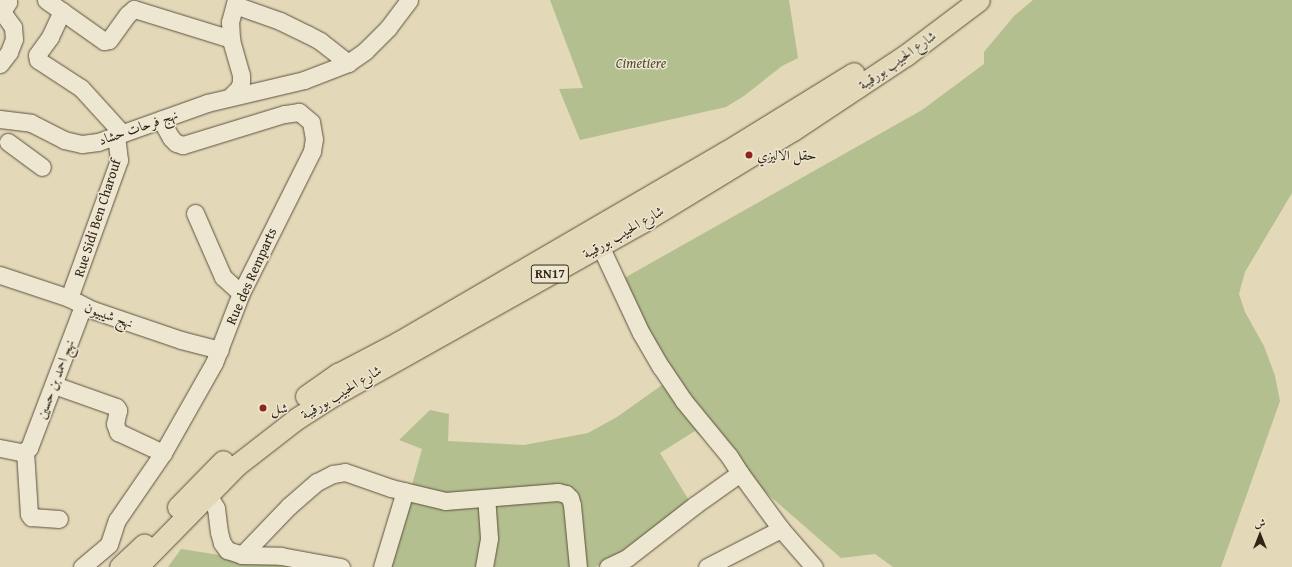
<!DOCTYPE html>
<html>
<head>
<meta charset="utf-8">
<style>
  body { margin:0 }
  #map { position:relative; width:1292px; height:567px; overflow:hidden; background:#e3d8b8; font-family:"Gentium Book Plus",Amiri,serif }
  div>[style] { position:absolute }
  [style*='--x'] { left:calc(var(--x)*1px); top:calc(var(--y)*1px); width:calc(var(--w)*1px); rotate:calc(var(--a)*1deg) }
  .green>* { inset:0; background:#b4bf8f }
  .roads { filter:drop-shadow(0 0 1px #5e513e) drop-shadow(0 0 1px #5e513e) }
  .minor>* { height:17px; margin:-8.5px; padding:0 8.5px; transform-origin:8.5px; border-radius:8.5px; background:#ede6d1 }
  .major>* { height:21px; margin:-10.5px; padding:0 10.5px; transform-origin:10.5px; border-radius:10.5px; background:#e3d8b8 }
  .dots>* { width:11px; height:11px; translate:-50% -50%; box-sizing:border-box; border:2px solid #ede6d1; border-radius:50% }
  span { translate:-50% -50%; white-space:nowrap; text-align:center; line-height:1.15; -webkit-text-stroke:3px #ede6d1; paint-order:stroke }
  .shield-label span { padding:1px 3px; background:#ede6d1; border:1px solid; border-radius:3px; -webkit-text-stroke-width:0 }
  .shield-label { font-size:13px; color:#312416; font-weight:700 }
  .street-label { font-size:14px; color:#312416 }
  .park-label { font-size:14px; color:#524b34; font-style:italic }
  .poi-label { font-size:14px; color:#312416 }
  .left { translate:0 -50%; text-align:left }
  .north { position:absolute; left:1240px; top:515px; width:40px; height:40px; -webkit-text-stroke:3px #ede6d1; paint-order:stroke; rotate:0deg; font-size:11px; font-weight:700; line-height:16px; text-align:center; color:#312416 }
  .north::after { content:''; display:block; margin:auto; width:14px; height:18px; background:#312416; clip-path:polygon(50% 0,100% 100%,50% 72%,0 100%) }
</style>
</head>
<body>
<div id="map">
  <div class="green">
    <i style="clip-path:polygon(550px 0,789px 0,798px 58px,782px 66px,744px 96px,726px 107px,580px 140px,559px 89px,583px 88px)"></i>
    <i style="clip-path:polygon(1033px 0,1292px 0,1292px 193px,1245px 272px,1239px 294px,1245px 312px,1264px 346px,1275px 376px,1280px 401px,1221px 567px,893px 567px,875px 554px,841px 558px,695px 431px,660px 453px,690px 502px,624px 555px,595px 567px,389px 567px,422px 449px,399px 440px,430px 410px,449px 414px,448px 441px,524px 445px,588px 433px,617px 417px,669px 380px,619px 281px,922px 110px,984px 64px,984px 52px,1014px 16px)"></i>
    <i style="clip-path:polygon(181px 549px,252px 560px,310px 567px,168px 567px)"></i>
  </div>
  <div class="roads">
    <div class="minor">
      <i style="--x:46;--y:0;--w:71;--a:35.3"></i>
      <i style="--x:104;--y:41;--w:5;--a:-11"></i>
      <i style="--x:109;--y:40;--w:32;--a:-54"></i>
      <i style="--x:128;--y:14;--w:8;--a:-40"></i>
      <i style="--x:134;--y:9;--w:102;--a:17.2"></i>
      <i style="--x:235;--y:5;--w:48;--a:19.6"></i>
      <i style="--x:280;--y:21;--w:30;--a:26"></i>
      <i style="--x:307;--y:34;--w:15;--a:28"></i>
      <i style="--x:320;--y:41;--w:36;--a:38"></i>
      <i style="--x:62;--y:11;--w:29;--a:115"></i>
      <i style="--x:50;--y:37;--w:22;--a:126"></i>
      <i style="--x:37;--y:55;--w:5;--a:79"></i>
      <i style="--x:38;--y:60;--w:51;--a:33.1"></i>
      <i style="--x:81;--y:88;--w:61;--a:47.7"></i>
      <i style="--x:0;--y:64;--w:15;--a:-53"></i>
      <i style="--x:9;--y:52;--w:14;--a:-69"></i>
      <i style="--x:14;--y:39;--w:12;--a:-95"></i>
      <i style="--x:13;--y:27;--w:19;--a:-126"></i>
      <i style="--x:2;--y:12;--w:12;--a:-59"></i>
      <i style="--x:8;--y:2;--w:3;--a:-135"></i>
      <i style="--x:230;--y:97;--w:13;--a:-45"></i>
      <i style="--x:239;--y:88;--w:6;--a:-72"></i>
      <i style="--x:241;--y:82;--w:7;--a:-90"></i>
      <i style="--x:241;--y:75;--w:37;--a:-106"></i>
      <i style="--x:231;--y:39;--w:17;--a:-93"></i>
      <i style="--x:230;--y:22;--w:23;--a:-75"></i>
      <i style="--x:0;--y:119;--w:31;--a:7"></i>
      <i style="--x:31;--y:123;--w:37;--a:27"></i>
      <i style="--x:64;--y:140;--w:18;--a:13"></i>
      <i style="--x:82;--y:144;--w:16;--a:-7"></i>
      <i style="--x:98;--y:142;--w:116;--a:-19.7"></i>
      <i style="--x:207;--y:103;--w:100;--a:-13.3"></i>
      <i style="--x:304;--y:80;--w:47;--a:-21.1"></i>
      <i style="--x:348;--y:63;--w:21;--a:-35"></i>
      <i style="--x:365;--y:51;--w:33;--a:-45"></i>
      <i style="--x:388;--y:28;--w:35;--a:-53"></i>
      <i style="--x:8;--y:142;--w:42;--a:36.3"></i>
      <i style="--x:195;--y:213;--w:70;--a:66.4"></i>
      <i style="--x:223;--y:277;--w:24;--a:42"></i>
      <i style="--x:595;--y:235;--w:108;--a:64.9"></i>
      <i style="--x:641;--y:333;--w:39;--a:60"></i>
      <i style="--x:661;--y:367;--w:40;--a:56"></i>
      <i style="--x:683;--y:400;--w:72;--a:50.6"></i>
      <i style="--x:729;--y:456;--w:20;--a:57"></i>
      <i style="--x:740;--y:473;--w:55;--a:144.6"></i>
      <i style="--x:695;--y:505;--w:86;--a:142.1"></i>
      <i style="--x:627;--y:558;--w:21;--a:155"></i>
      <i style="--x:0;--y:275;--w:73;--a:18.4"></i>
      <i style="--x:69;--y:298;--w:27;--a:27"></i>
      <i style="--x:93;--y:310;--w:93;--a:18.8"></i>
      <i style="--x:181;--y:340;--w:40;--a:14.4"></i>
      <i style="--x:69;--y:298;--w:147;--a:-70.1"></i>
      <i style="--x:119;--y:160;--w:24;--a:-97"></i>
      <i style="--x:54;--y:385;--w:66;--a:19.5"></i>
      <i style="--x:116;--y:407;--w:4;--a:56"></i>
      <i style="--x:118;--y:410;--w:14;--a:102"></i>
      <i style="--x:115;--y:424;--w:9;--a:69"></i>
      <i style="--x:118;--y:432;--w:50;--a:25"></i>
      <i style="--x:0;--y:448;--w:20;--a:11"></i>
      <i style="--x:20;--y:452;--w:5;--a:-11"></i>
      <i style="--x:25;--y:451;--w:5;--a:-37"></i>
      <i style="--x:29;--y:448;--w:152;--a:-69.2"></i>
      <i style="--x:25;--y:451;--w:63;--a:86.4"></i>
      <i style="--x:29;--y:514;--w:4;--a:56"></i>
      <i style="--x:31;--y:517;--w:28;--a:4"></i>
      <i style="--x:740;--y:473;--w:69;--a:53.8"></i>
      <i style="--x:202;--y:484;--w:28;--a:60"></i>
      <i style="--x:216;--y:508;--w:24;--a:83"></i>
      <i style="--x:219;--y:532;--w:11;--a:75"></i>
      <i style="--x:222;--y:543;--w:9;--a:54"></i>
      <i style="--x:227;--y:550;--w:16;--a:18"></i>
      <i style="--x:242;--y:555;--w:39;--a:1"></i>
      <i style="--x:281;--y:556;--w:61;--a:10.4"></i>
      <i style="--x:242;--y:555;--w:68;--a:-46.2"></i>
      <i style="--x:289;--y:506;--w:37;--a:-41"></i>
      <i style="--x:317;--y:482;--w:18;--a:-27"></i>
      <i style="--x:333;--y:474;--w:12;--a:-9"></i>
      <i style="--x:345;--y:472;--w:49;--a:19.2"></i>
      <i style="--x:391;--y:488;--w:56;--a:13.5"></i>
      <i style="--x:445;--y:501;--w:113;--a:-4.6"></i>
      <i style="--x:558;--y:492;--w:8;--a:14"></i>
      <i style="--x:566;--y:494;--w:6;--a:45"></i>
      <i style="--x:570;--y:498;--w:7;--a:74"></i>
      <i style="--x:572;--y:505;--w:62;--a:84.5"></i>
      <i style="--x:82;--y:567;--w:35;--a:-40"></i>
      <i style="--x:109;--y:544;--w:25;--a:-72"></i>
      <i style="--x:117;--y:520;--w:81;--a:-55.5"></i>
      <i style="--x:163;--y:453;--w:103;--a:-60.5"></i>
      <i style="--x:214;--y:363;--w:75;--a:-68.9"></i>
      <i style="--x:241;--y:293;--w:159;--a:-63.4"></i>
      <i style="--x:312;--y:151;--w:12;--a:-81"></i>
      <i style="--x:314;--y:139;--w:17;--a:-100"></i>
      <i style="--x:311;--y:122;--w:16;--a:-140"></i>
      <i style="--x:299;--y:112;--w:15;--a:172"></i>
      <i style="--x:284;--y:114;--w:106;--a:162.9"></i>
      <i style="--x:183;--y:145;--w:7;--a:-164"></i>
      <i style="--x:176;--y:143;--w:7;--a:-135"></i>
      <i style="--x:171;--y:138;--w:21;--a:-119"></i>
      <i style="--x:382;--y:567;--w:79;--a:-73.2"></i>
      <i style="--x:484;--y:567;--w:29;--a:-80"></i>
      <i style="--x:489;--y:538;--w:39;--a:-94"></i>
      <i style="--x:707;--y:567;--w:83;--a:-27.2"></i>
      <i style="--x:781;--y:529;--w:50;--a:49"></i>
    </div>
    <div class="major">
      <i style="--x:306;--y:396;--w:39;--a:-35"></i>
      <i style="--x:338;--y:374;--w:69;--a:-27.7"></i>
      <i style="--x:399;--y:342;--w:378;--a:-30.2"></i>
      <i style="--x:726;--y:152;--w:150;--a:-31.7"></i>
      <i style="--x:178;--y:507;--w:64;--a:-45.6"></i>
      <i style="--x:120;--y:567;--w:33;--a:-43"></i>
      <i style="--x:137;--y:567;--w:143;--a:-45.6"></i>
      <i style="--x:237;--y:465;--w:75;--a:-37.9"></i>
      <i style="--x:296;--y:419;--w:45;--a:-32.3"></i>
      <i style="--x:334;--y:395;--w:353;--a:-29.3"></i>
      <i style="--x:642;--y:222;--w:177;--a:-31.4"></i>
      <i style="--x:793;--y:130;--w:136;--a:-33.6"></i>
      <i style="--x:906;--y:55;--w:91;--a:-37"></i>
    </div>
  </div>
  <div class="dots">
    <i style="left:749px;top:155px;background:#8f2418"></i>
    <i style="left:263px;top:408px;background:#8f2418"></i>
  </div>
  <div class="shield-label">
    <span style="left:550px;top:274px">RN17</span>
  </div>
  <div class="street-label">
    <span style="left:897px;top:60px;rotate:-35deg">شارع الحبيب بورقيبة</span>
    <span style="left:138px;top:127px;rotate:-19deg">نهج فرحات حشاد</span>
    <span style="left:97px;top:218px;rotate:-72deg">Rue Sidi Ben Charouf</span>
    <span style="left:623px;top:232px;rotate:-30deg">شارع الحبيب بورقيبة</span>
    <span style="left:251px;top:276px;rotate:-66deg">Rue des Remparts</span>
    <span style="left:109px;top:315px;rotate:20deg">نهج شيبيون</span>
    <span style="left:55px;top:379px;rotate:-69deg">نهج احمد بن حسين</span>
    <span style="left:341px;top:392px;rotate:-31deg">شارع الحبيب بورقيبة</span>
  </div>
  <div class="park-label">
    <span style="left:641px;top:63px">Cimetiere</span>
  </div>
  <div class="poi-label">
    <span class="left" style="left:757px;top:155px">حقل الاليزي</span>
    <span class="left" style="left:271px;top:408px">شل</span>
  </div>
  <div class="north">ش</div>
</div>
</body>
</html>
